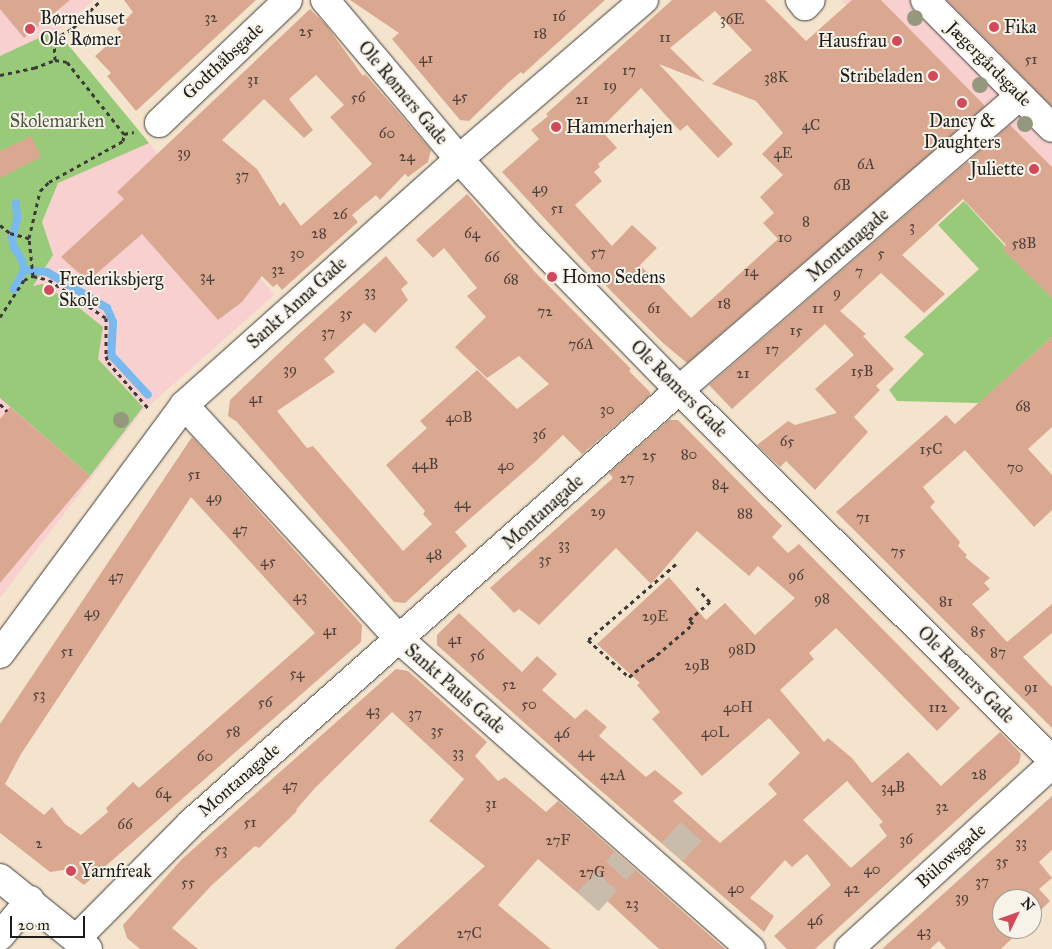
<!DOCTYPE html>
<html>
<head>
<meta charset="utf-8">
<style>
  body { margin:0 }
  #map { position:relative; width:1052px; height:949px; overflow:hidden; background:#f5e4cd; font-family:"IM FELL Great Primer",serif }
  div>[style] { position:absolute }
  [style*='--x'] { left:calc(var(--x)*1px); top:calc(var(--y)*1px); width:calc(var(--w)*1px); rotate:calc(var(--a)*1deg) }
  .built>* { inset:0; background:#f7d0cf }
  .green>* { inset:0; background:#99ca79 }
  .stream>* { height:8px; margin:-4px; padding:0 4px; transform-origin:4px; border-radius:4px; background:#79b9ed }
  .building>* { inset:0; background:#daa891 }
  .minor-tunnel>* { height:28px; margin-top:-14px; transform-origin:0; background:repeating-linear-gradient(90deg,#cabcaa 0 28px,transparent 0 42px) }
  .path>* { height:3px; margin-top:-1.5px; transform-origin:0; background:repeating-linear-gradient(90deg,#3d3a37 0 4px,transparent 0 8px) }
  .roads { filter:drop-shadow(0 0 1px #3d3a37) drop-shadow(0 0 1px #3d3a37) }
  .minor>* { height:28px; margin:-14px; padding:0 14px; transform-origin:14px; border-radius:14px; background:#fff }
  .trees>* { width:16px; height:16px; margin:-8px; border-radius:50%; background:#96987e }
  .dots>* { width:14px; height:14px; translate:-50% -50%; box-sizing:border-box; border:2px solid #f7f3e8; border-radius:50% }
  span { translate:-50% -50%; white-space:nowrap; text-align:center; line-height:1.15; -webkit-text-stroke:4px #f7f3e8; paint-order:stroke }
  .number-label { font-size:15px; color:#4c3f39 }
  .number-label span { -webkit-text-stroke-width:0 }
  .poi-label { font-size:18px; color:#1c1c1c }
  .left { translate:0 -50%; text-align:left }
  .right { translate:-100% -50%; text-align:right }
  .street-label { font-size:18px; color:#1c1c1c }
  .park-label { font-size:18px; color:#48593d }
  .north { position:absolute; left:992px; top:889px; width:50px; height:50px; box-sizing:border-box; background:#f7f3e8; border:1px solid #9f9d96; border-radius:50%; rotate:48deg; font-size:14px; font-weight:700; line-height:20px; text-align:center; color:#1c1c1c }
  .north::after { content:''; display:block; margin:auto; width:18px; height:22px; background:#d1495b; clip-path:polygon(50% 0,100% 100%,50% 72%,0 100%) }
  .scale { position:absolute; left:10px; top:916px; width:75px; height:22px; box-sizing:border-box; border:2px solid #1c1c1c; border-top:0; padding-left:6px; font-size:15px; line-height:18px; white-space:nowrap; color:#1c1c1c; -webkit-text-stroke:4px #f7f3e8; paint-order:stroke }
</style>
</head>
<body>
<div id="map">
  <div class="built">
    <i style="clip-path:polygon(0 0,94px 0,57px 31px,274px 295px,141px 413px,0 598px)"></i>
    <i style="clip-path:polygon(841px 0,999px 0,1052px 51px,1052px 207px)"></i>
  </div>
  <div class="green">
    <i style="clip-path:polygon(56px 30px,149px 143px,58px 183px,42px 222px,53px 255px,33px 286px,42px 284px,73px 303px,103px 327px,98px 359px,143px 407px,90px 476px,0 398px,0 56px)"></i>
    <i style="clip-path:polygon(964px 201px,1052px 298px,1052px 337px,979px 403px,897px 401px,889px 390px,924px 354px,904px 337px,979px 269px,938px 225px)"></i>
  </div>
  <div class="stream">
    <i style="--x:24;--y:270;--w:23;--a:5"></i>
    <i style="--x:47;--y:272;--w:70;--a:31"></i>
    <i style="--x:107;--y:308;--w:15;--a:67"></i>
    <i style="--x:113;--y:322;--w:33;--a:93"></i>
    <i style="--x:111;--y:355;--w:54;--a:47.2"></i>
    <i style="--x:14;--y:289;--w:21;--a:-62"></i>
    <i style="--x:24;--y:270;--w:9;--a:-103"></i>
    <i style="--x:22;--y:261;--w:17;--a:-121"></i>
    <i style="--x:13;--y:246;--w:8;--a:-97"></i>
    <i style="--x:12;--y:238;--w:20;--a:-75"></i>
    <i style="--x:17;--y:219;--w:16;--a:-94"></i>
  </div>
  <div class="building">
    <i style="clip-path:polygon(0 0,70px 0,24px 38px,0 9px)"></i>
    <i style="clip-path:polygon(124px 0,256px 0,136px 111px,107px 76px,111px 73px,95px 56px,121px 33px,117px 29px,133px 12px)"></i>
    <i style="clip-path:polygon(350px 0,605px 0,523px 74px,521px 72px,508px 83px,469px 121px,460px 120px,392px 39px,399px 33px)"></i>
    <i style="clip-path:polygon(evenodd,672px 0,765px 0,806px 41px,852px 0,881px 0,985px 106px,687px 363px,663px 343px,612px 292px,502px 172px,539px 139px,531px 130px,548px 116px,546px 114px,672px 0,715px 11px,752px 50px,712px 84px,756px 101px,783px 133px,762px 154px,783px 175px,760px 197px,774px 213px,763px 223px,778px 239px,691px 318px,640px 265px,657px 248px,632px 225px,612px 246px,575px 205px,602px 181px,594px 172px,600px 167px,598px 164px,617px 148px,600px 129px,641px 88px,680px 131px,687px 125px,718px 158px,733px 144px,659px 64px,705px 82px,670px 48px,715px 11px)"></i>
    <i style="clip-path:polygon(947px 0,1052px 0,1052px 106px)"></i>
    <i style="clip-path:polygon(evenodd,310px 9px,326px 25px,363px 76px,365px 74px,431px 150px,428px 162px,408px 177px,405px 174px,380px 200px,376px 195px,352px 215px,358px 222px,282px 290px,277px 284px,273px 287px,262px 276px,242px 302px,218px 320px,142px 234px,88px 281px,61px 257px,124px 199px,117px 192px,310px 9px,316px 75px,344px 105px,330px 117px,372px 164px,301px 226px,284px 202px,280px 206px,257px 169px,222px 140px,264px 99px,304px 138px,313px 130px,289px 99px,316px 75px)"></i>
    <i style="clip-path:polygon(1010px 125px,1052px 167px,1052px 298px,1002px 249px,1006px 245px,963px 199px,902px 255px,945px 294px,924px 313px,881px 273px,840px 311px,866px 334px,863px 336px,894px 369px,876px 386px,880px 390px,854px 417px,868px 432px,815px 490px,786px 461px,780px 467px,757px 445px,788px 421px,795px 425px,837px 413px,815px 389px,854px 355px,825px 324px,732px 409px,709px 385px)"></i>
    <i style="clip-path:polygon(31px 136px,41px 157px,0 178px,0 151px)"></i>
    <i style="clip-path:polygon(467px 194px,535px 272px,631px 369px,629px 371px,650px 392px,650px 395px,582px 454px,563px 435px,536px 461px,455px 532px,467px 546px,405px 603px,394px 602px,237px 422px,228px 416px,230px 400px,298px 335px,386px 256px,408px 283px,401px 289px,408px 300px,375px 333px,364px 323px,324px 359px,335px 372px,277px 411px,307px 448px,313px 446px,403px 551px,432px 524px,423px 514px,425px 511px,386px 465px,427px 428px,420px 421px,477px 370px,517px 409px,549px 384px,519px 356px,487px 378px,455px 347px,486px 317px,467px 296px,477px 288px,444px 248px,433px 258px,416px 240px)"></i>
    <i style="clip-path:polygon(1052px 337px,1052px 427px,1028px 449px,1052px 475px,1052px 510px,1034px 527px,965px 450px,923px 487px,935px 502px,930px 507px,960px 542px,958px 546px,967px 555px,965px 557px,990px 578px,984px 583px,990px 589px,972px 604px,1007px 642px,1052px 604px,1052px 633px,1023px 657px,1052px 687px,1052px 728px,836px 512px,946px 415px,955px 424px)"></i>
    <i style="clip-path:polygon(10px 407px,90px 476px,0 583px,0 419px)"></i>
    <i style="clip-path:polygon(evenodd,669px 420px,678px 420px,782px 526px,772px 537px,788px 553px,799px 544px,960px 708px,937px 731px,836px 628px,809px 653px,814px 659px,780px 690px,824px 742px,828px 738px,852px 758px,872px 783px,908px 752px,941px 786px,1000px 732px,1021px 754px,1019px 763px,815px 949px,787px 949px,774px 936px,831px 885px,807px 854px,792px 867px,785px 860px,750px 898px,774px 916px,764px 932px,585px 777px,437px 645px,437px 635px,459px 613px,522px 672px,537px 656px,557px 674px,542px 690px,575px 719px,586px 709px,607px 727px,599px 736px,646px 777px,655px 770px,683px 793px,673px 801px,720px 843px,777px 794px,768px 784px,800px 753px,769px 718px,702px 776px,652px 719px,660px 712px,637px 685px,640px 683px,597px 644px,669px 577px,706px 620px,725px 603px,755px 635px,795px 598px,758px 566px,749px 576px,697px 531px,651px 584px,616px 548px,539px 625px,519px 609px,514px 613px,490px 588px,613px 478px,609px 473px,669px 420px,847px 781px,883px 822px,879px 825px,887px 836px,851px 868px,803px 820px,847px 781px)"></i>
    <i style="clip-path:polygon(evenodd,192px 437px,362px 625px,361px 642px,84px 885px,64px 870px,50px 872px,0 833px,0 724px,192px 437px,191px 497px,315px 633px,139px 788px,133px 782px,106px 808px,108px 812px,81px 835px,65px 824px,52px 807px,44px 815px,5px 784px,21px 754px,191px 497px)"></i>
    <i style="clip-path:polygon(396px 669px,408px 671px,487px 742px,475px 756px,498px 781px,505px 777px,546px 812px,558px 801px,725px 949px,659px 949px,604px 898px,593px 906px,538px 859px,498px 905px,551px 949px,394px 949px,485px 866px,429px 821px,464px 779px,392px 712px,315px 788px,296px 810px,297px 811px,259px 848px,255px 846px,211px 886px,172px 928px,198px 949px,140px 949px,127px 938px,123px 925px,182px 859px)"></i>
    <i style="clip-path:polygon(1052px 796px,1052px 850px,1039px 862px,1052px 878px,1039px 889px,1050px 901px,1032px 919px,1032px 899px,1002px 899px,1002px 929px,1022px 929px,1001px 949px,946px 949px,939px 941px,930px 949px,882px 949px)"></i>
  </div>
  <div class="minor-tunnel">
    <i style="--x:672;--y:852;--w:38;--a:-47"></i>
    <i style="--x:588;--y:902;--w:55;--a:-47.9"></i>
  </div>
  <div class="path">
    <i style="--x:55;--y:60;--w:21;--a:-93"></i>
    <i style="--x:54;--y:39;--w:22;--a:-30"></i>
    <i style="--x:73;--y:28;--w:40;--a:-45"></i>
    <i style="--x:0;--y:75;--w:35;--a:-12"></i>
    <i style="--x:34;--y:68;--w:22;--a:-21"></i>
    <i style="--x:55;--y:60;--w:12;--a:9"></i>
    <i style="--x:67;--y:62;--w:92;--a:51.6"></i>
    <i style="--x:0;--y:225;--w:13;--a:39"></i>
    <i style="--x:10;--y:233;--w:20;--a:15"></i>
    <i style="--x:33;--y:276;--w:38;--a:-96"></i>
    <i style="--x:29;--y:238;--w:48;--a:-76.8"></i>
    <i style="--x:40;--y:191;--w:13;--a:-45"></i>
    <i style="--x:49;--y:182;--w:85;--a:-29"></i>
    <i style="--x:123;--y:141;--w:7;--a:-82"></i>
    <i style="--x:124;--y:134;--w:10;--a:-11"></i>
    <i style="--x:0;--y:317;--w:44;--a:-57"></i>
    <i style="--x:24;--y:280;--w:10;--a:-24"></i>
    <i style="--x:33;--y:276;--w:16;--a:14"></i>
    <i style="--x:49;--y:280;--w:69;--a:33.7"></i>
    <i style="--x:106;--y:318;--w:38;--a:90"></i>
    <i style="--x:106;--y:356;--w:6;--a:72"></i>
    <i style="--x:108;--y:362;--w:62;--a:48.9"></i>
    <i style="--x:0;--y:404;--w:10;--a:45"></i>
    <i style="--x:676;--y:564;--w:116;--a:139.2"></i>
    <i style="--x:588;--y:640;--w:55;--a:42.1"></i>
    <i style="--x:629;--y:677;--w:26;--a:-40"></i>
    <i style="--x:649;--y:660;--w:2;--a:0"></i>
    <i style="--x:651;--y:660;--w:55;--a:-40.6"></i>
    <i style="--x:693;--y:624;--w:6;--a:-135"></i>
    <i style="--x:689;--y:620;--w:28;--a:-41"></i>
    <i style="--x:710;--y:602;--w:22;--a:-133"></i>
  </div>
  <div class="roads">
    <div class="minor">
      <i style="--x:325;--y:0;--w:208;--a:49.9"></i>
      <i style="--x:459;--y:159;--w:103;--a:47.8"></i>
      <i style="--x:528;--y:235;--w:216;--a:45.7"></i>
      <i style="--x:679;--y:390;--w:525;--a:44.77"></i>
      <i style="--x:800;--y:0;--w:8;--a:50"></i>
      <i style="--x:805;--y:6;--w:8;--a:-45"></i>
      <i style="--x:925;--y:0;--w:180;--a:45.2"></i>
      <i style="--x:159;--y:123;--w:178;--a:-43.6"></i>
      <i style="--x:184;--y:405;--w:318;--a:47.4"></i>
      <i style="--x:399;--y:639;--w:469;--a:41.4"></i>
      <i style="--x:0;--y:654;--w:310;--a:-53.5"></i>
      <i style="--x:184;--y:405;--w:369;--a:-41.8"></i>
      <i style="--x:459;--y:159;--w:244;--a:-40.7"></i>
      <i style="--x:0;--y:878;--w:113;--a:38.9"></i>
      <i style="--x:0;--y:936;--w:47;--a:-50.2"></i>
      <i style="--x:76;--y:939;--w:163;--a:-45.2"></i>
      <i style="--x:191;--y:823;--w:652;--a:-41.58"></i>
      <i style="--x:679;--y:390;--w:450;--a:-40.8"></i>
      <i style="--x:849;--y:949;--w:275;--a:-42.3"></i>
    </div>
  </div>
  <div class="trees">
    <i style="left:915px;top:18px"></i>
    <i style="left:980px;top:85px"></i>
    <i style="left:1025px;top:124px"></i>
    <i style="left:121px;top:420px"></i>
  </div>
  <div class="dots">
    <i style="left:994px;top:27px;background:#d1495b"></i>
    <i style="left:30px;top:29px;background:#d1495b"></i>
    <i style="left:897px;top:41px;background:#d1495b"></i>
    <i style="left:933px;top:76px;background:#d1495b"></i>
    <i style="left:962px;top:103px;background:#d1495b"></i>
    <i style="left:556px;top:127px;background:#d1495b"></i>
    <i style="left:1034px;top:169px;background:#d1495b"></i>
    <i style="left:552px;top:277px;background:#d1495b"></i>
    <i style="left:49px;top:290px;background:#d1495b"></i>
    <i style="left:71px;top:871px;background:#d1495b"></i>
  </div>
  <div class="number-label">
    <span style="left:559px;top:17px">16</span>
    <span style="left:211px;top:18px">32</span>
    <span style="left:732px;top:20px">36E</span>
    <span style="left:306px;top:32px">25</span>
    <span style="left:540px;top:34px">18</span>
    <span style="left:665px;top:38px">11</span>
    <span style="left:426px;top:59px">41</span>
    <span style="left:1031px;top:60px">51</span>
    <span style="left:629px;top:71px">17</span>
    <span style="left:776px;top:78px">38K</span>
    <span style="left:253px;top:80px">31</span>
    <span style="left:610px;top:86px">19</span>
    <span style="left:460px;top:97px">45</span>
    <span style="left:358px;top:98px">56</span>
    <span style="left:582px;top:100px">21</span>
    <span style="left:811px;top:126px">4C</span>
    <span style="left:387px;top:134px">60</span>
    <span style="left:184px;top:153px">39</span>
    <span style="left:783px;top:154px">4E</span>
    <span style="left:407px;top:157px">24</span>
    <span style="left:866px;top:165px">6A</span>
    <span style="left:242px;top:176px">37</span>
    <span style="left:842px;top:186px">6B</span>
    <span style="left:540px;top:189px">49</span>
    <span style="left:557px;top:209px">51</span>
    <span style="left:340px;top:215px">26</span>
    <span style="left:806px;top:222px">8</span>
    <span style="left:912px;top:227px">3</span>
    <span style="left:319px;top:234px">28</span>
    <span style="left:472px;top:234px">64</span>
    <span style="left:785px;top:238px">10</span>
    <span style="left:1024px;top:244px">58B</span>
    <span style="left:598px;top:253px">57</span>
    <span style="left:297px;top:254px">30</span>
    <span style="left:881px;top:254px">5</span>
    <span style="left:492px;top:258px">66</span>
    <span style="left:278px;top:270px">32</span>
    <span style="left:751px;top:272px">14</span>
    <span style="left:859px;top:272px">7</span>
    <span style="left:207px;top:277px">34</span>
    <span style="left:511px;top:280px">68</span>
    <span style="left:370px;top:292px">33</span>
    <span style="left:837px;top:293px">9</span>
    <span style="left:724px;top:304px">18</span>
    <span style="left:654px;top:309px">61</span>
    <span style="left:818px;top:309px">11</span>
    <span style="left:545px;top:312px">72</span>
    <span style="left:346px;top:314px">35</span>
    <span style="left:796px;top:331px">15</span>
    <span style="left:328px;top:333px">37</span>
    <span style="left:581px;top:345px">76A</span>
    <span style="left:772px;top:350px">17</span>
    <span style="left:290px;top:370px">39</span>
    <span style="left:862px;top:372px">15B</span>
    <span style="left:743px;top:374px">21</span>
    <span style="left:256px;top:399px">41</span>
    <span style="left:1023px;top:407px">68</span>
    <span style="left:607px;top:410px">30</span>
    <span style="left:459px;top:418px">40B</span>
    <span style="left:539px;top:435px">36</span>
    <span style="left:787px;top:442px">65</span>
    <span style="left:931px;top:450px">15C</span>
    <span style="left:689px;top:455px">80</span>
    <span style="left:649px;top:456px">25</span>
    <span style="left:425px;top:465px">44B</span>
    <span style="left:506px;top:466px">40</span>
    <span style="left:1015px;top:468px">70</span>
    <span style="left:194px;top:475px">51</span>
    <span style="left:627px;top:479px">27</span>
    <span style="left:720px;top:485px">84</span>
    <span style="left:214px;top:498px">49</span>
    <span style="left:462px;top:504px">44</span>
    <span style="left:598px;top:512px">29</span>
    <span style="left:745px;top:514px">88</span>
    <span style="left:863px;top:518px">71</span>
    <span style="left:240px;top:530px">47</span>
    <span style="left:564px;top:545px">33</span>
    <span style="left:898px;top:552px">75</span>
    <span style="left:434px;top:555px">48</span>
    <span style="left:545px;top:560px">35</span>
    <span style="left:268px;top:562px">45</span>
    <span style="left:796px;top:576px">96</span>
    <span style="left:116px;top:577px">47</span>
    <span style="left:300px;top:597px">43</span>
    <span style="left:822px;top:599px">98</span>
    <span style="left:946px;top:602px">81</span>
    <span style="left:92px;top:613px">49</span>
    <span style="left:655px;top:617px">29E</span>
    <span style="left:330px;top:631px">41</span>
    <span style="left:978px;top:632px">85</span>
    <span style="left:455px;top:640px">41</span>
    <span style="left:742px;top:650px">98D</span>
    <span style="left:67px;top:652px">51</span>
    <span style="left:998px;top:653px">87</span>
    <span style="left:477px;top:656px">56</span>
    <span style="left:697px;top:666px">29B</span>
    <span style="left:297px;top:674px">54</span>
    <span style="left:509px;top:685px">52</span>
    <span style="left:1031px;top:688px">91</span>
    <span style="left:39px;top:695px">53</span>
    <span style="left:265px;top:703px">56</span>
    <span style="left:529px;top:705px">50</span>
    <span style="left:738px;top:708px">40H</span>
    <span style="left:938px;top:708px">112</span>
    <span style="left:373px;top:711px">43</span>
    <span style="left:415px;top:714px">37</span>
    <span style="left:437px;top:731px">35</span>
    <span style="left:233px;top:732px">58</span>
    <span style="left:715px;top:733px">40L</span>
    <span style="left:562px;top:734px">46</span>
    <span style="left:458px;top:753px">33</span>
    <span style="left:586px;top:753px">44</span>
    <span style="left:205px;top:757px">60</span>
    <span style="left:979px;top:775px">28</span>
    <span style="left:613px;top:776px">42A</span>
    <span style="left:290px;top:786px">47</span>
    <span style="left:893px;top:788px">34B</span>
    <span style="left:163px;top:794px">64</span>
    <span style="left:491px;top:804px">31</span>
    <span style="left:942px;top:807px">32</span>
    <span style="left:250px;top:823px">51</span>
    <span style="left:125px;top:825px">66</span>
    <span style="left:906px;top:840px">36</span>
    <span style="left:558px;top:841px">27F</span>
    <span style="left:1021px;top:843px">33</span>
    <span style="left:39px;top:844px">2</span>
    <span style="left:221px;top:850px">53</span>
    <span style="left:1002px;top:862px">35</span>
    <span style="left:872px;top:870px">40</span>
    <span style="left:592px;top:873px">27G</span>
    <span style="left:982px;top:882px">37</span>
    <span style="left:188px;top:883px">55</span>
    <span style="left:736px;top:889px">40</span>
    <span style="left:852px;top:889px">42</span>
    <span style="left:962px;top:898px">39</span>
    <span style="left:632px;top:904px">23</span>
    <span style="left:815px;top:921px">46</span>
    <span style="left:924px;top:932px">43</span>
    <span style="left:469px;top:934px">27C</span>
  </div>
  <div class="poi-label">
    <span class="left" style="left:40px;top:29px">Børnehuset<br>Ole Rømer</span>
    <span class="left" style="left:1004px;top:27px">Fika</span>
    <span class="right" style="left:887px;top:41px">Hausfrau</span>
    <span class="right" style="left:923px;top:76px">Stribeladen</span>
    <span style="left:962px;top:132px">Dancy &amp;<br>Daughters</span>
    <span class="left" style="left:566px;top:127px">Hammerhajen</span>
    <span class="right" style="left:1024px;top:169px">Juliette</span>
    <span class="left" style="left:562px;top:277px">Homo Sedens</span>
    <span class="left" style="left:59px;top:290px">Frederiksbjerg<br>Skole</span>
    <span class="left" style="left:81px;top:871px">Yarnfreak</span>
  </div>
  <div class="street-label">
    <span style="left:223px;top:61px;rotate:-43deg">Godthåbsgade</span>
    <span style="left:989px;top:64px;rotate:45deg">Jægergårdsgade</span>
    <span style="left:403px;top:93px;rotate:50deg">Ole Rømers Gade</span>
    <span style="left:848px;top:245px;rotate:-41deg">Montanagade</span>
    <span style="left:297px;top:303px;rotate:-42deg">Sankt Anna Gade</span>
    <span style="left:679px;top:389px;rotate:45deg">Ole Rømers Gade</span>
    <span style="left:543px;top:512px;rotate:-42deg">Montanagade</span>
    <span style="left:966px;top:675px;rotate:45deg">Ole Rømers Gade</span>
    <span style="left:455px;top:689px;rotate:41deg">Sankt Pauls Gade</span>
    <span style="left:239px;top:780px;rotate:-41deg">Montanagade</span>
    <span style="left:951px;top:856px;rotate:-42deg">Bülowsgade</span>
  </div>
  <div class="park-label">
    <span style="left:57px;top:121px">Skolemarken</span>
  </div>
  <div class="north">N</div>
  <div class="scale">20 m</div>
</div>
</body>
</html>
